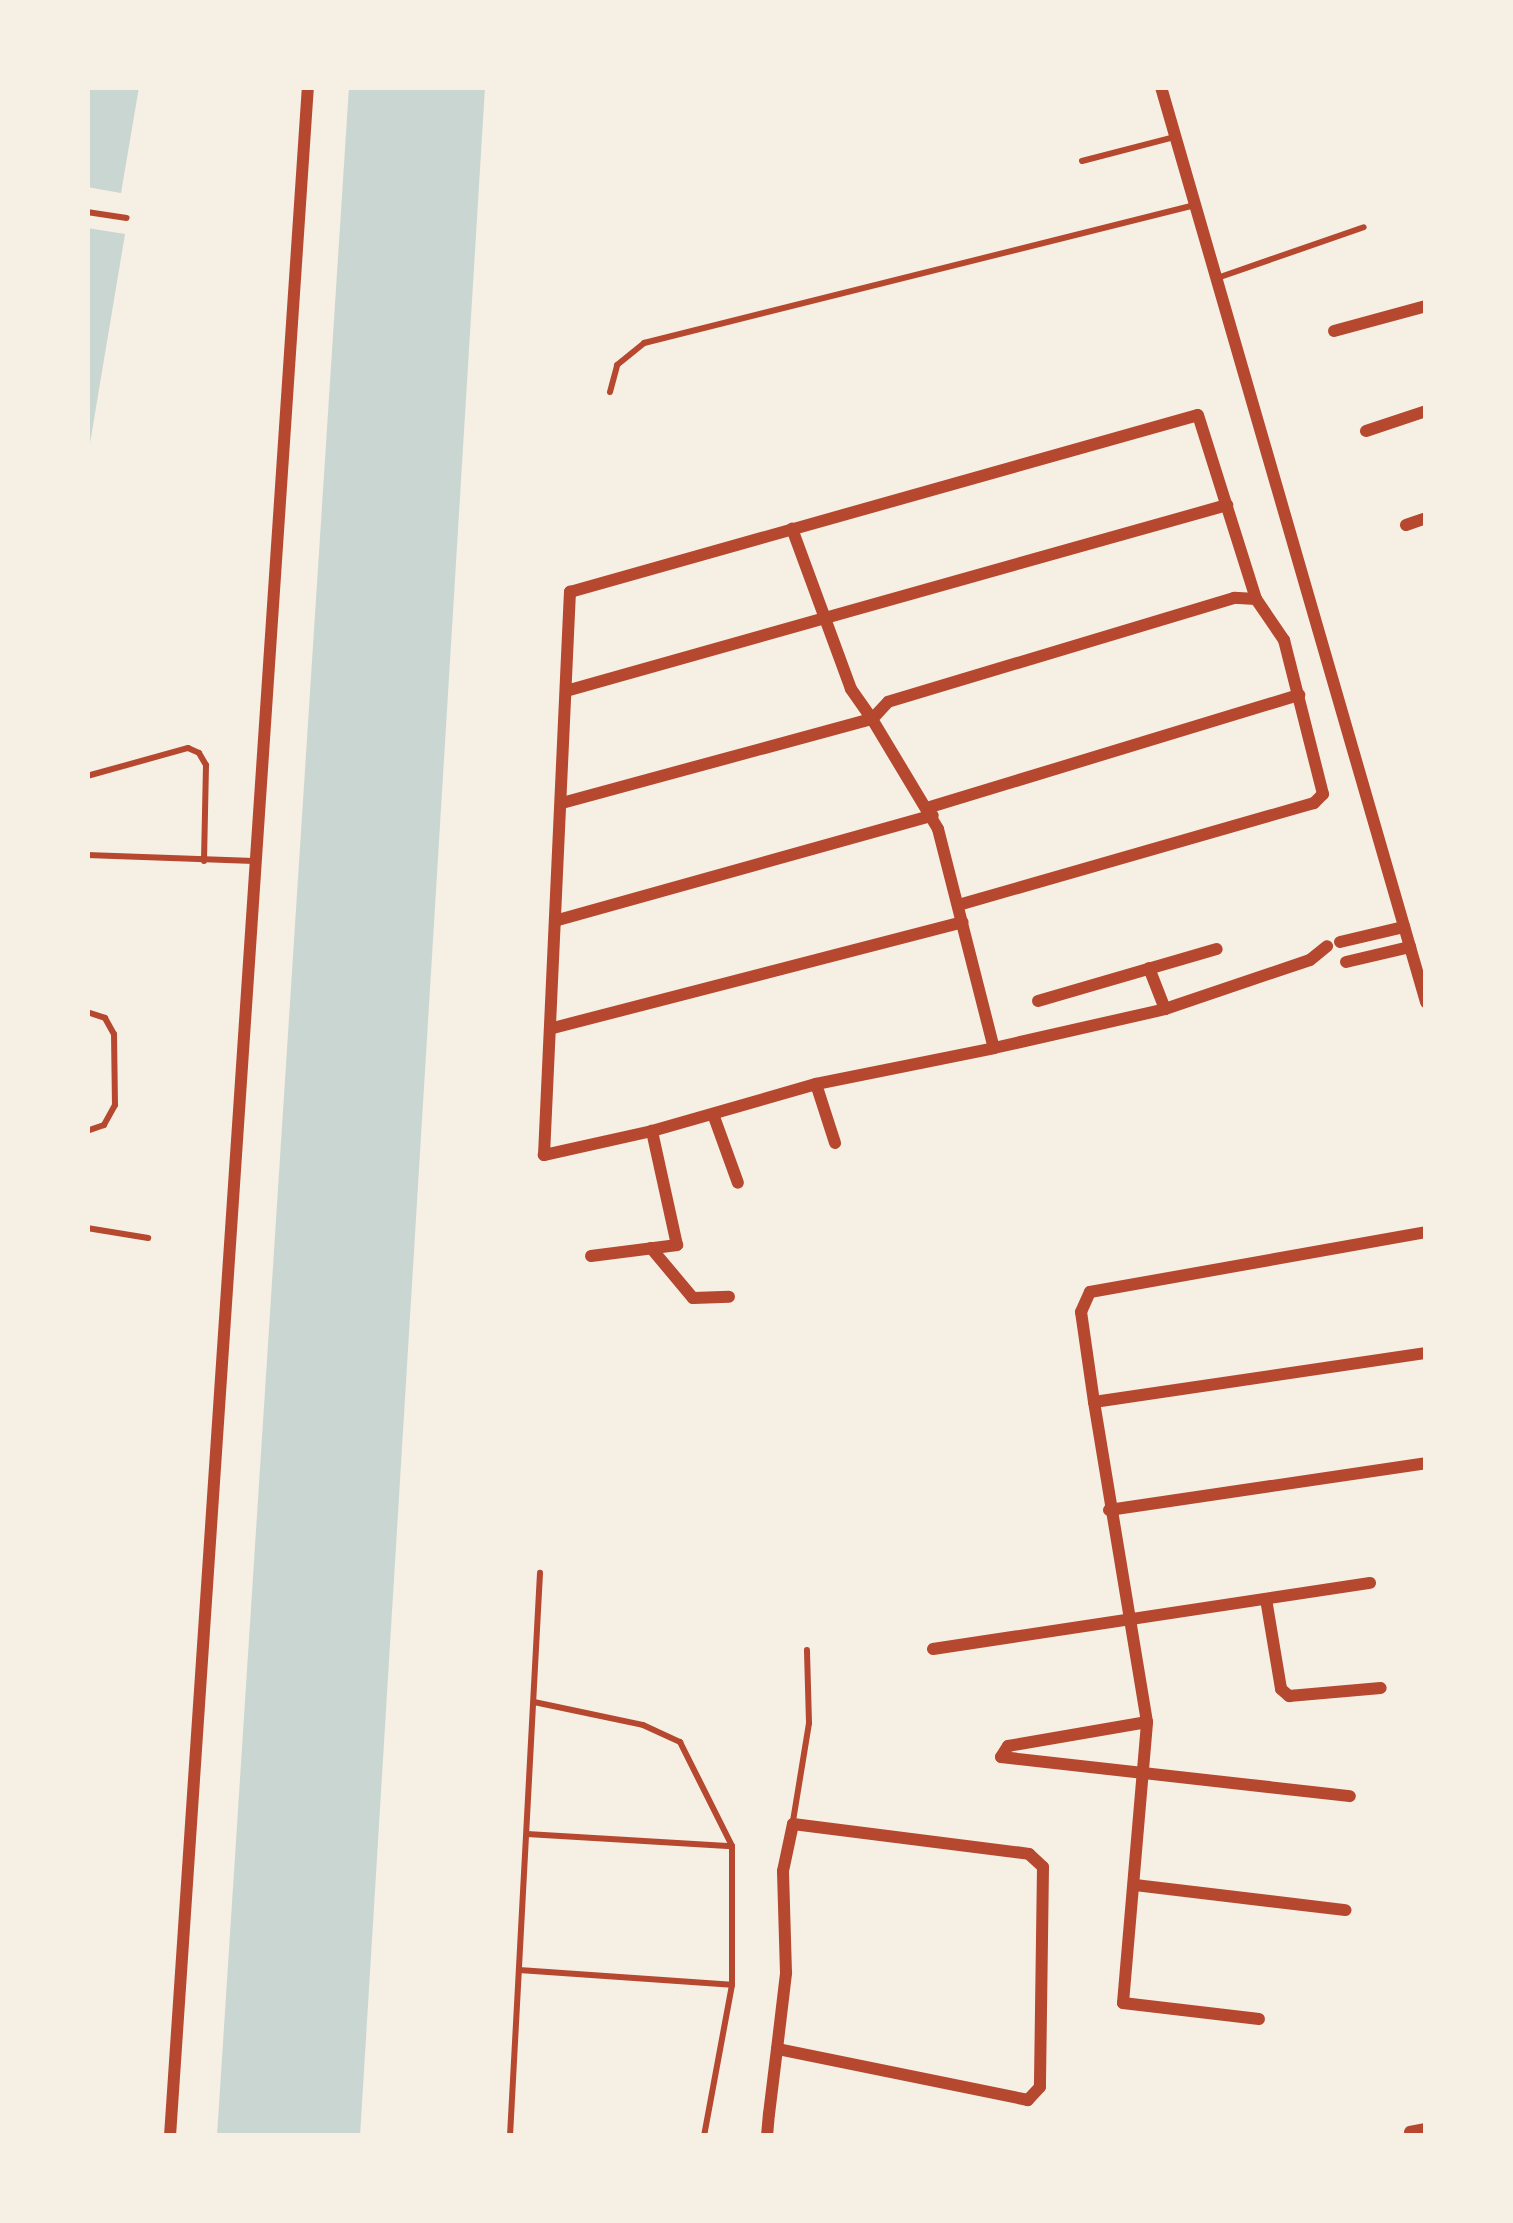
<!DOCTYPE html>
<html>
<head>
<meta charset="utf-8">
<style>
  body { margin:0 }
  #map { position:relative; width:1513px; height:2223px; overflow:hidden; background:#f6efe4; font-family:Inter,sans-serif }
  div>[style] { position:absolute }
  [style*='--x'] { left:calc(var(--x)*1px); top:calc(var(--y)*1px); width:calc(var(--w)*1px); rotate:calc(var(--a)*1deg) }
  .water>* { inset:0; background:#c9d6d2 }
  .service>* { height:6px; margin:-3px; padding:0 3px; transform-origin:3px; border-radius:3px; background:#b5482f }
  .minor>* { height:12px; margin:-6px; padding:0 6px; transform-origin:6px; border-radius:6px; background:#b5482f }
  span { translate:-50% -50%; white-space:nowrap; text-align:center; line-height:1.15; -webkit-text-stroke:9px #f6efe4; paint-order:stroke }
  .frame { position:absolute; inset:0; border:90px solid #f6efe4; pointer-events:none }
</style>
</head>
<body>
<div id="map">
  <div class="water">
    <i style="clip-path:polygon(87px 87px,139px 87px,121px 193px,87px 187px)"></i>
    <i style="clip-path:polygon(349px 87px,485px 87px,360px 2136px,217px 2136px)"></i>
    <i style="clip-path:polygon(87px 228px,125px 234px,87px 461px)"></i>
  </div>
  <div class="service">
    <i style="--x:1082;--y:161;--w:96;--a:-14.5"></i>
    <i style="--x:87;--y:212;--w:40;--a:8.5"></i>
    <i style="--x:1220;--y:277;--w:152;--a:-19.1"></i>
    <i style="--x:610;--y:392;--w:28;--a:-75"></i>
    <i style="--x:617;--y:365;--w:35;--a:-39"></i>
    <i style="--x:644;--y:343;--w:568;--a:-14.06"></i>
    <i style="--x:87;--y:776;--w:105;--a:-15.5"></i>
    <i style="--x:188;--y:748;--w:12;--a:24"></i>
    <i style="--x:199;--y:753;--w:14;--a:60"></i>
    <i style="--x:206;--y:765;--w:96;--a:91.2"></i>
    <i style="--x:87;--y:855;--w:167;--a:2.1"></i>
    <i style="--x:87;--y:1012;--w:19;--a:18"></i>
    <i style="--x:105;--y:1018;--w:18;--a:61"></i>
    <i style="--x:114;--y:1034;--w:71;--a:89.2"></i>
    <i style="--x:115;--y:1105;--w:23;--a:119"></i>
    <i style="--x:104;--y:1125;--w:18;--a:161"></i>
    <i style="--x:87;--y:1228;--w:62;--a:9.3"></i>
    <i style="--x:534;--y:1702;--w:111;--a:11.9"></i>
    <i style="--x:643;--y:1725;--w:41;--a:24.7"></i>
    <i style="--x:680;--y:1742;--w:116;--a:63.4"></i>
    <i style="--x:732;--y:1846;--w:139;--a:90"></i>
    <i style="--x:732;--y:1985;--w:154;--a:100.5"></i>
    <i style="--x:793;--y:1821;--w:99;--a:-80.7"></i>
    <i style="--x:809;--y:1723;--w:73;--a:-91.6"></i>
    <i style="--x:527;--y:1834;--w:205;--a:3.4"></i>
    <i style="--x:519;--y:1970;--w:213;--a:4"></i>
    <i style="--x:510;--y:2136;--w:564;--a:-86.95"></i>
  </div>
  <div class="minor">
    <i style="--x:1161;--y:87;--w:953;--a:73.85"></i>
    <i style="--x:1334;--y:331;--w:95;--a:-15.2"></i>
    <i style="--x:1366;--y:431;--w:63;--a:-18.4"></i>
    <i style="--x:1406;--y:525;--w:21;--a:-19"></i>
    <i style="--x:1256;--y:599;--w:22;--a:-177"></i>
    <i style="--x:1234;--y:598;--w:361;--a:163.3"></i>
    <i style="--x:888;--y:702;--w:23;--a:133"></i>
    <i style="--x:872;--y:719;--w:128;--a:59"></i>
    <i style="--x:938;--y:829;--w:226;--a:75.7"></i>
    <i style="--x:994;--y:1048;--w:175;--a:-12.8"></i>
    <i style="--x:1165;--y:1009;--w:153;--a:-18.7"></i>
    <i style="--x:1310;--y:960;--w:22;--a:-39"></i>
    <i style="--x:566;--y:691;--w:687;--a:-15.72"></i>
    <i style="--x:562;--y:803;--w:321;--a:-15.2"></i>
    <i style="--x:872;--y:719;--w:37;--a:-125"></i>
    <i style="--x:851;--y:689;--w:171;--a:-110.2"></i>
    <i style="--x:930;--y:807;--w:386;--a:-16.9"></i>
    <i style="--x:558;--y:920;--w:389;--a:-15.6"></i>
    <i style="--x:1340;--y:942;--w:66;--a:-13.2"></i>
    <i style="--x:1346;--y:962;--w:66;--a:-13.2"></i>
    <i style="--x:1149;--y:968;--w:44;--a:68.7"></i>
    <i style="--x:1038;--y:1001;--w:186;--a:-16.2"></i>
    <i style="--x:553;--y:1028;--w:423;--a:-14.5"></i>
    <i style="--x:816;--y:1084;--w:62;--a:72.1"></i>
    <i style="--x:713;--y:1114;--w:73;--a:70.1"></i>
    <i style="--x:652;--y:1131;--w:111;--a:167.5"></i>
    <i style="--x:544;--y:1155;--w:564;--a:-87.36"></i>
    <i style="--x:570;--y:592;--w:652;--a:-15.74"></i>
    <i style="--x:1198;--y:415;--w:193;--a:72.5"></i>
    <i style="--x:1256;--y:599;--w:50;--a:55.7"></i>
    <i style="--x:1284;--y:640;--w:159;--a:75.8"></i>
    <i style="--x:1323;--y:794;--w:13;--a:135"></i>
    <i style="--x:1314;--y:803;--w:370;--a:164"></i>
    <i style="--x:651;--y:1248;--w:65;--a:50"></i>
    <i style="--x:693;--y:1298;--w:36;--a:-2"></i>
    <i style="--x:591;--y:1256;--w:87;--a:-7.3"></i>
    <i style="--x:677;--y:1245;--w:117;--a:-102.4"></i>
    <i style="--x:652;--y:1131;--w:171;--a:-16"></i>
    <i style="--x:816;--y:1084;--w:182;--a:-11.4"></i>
    <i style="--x:1094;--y:1402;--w:91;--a:-98.2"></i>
    <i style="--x:1081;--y:1312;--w:22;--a:-66"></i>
    <i style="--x:1090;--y:1292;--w:341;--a:-10.1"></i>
    <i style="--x:1109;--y:1510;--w:320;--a:-8.4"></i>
    <i style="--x:1266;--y:1599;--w:91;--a:80.5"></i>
    <i style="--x:1281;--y:1689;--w:11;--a:41"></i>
    <i style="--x:1289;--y:1696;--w:92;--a:-5"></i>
    <i style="--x:933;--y:1649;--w:442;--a:-8.6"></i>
    <i style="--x:1147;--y:1722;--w:141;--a:170.2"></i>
    <i style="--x:1008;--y:1746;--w:13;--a:122"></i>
    <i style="--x:1001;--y:1757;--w:351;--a:6.4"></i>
    <i style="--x:1135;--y:1885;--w:212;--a:6.8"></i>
    <i style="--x:1259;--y:2019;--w:137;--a:-173.3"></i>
    <i style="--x:1123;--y:2003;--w:282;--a:-85.1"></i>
    <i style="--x:1147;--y:1722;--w:324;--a:-99.4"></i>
    <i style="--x:1094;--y:1402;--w:336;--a:-8.4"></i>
    <i style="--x:1410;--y:2132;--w:16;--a:-11"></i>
    <i style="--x:170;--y:2136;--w:2054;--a:-86.15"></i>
    <i style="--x:767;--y:2136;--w:22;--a:-85"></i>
    <i style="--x:769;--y:2114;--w:65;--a:-83"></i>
    <i style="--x:777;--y:2049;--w:77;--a:-83.2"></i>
    <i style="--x:786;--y:1973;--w:102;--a:-91.7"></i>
    <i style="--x:783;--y:1871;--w:48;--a:-78"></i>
    <i style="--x:793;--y:1824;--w:238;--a:7.2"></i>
    <i style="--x:1029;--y:1854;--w:19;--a:43"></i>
    <i style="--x:1043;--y:1867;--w:220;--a:90.8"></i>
    <i style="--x:1040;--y:2087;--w:18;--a:133"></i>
    <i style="--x:1028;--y:2100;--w:256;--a:-168.5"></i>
  </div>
  <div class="frame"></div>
</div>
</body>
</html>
